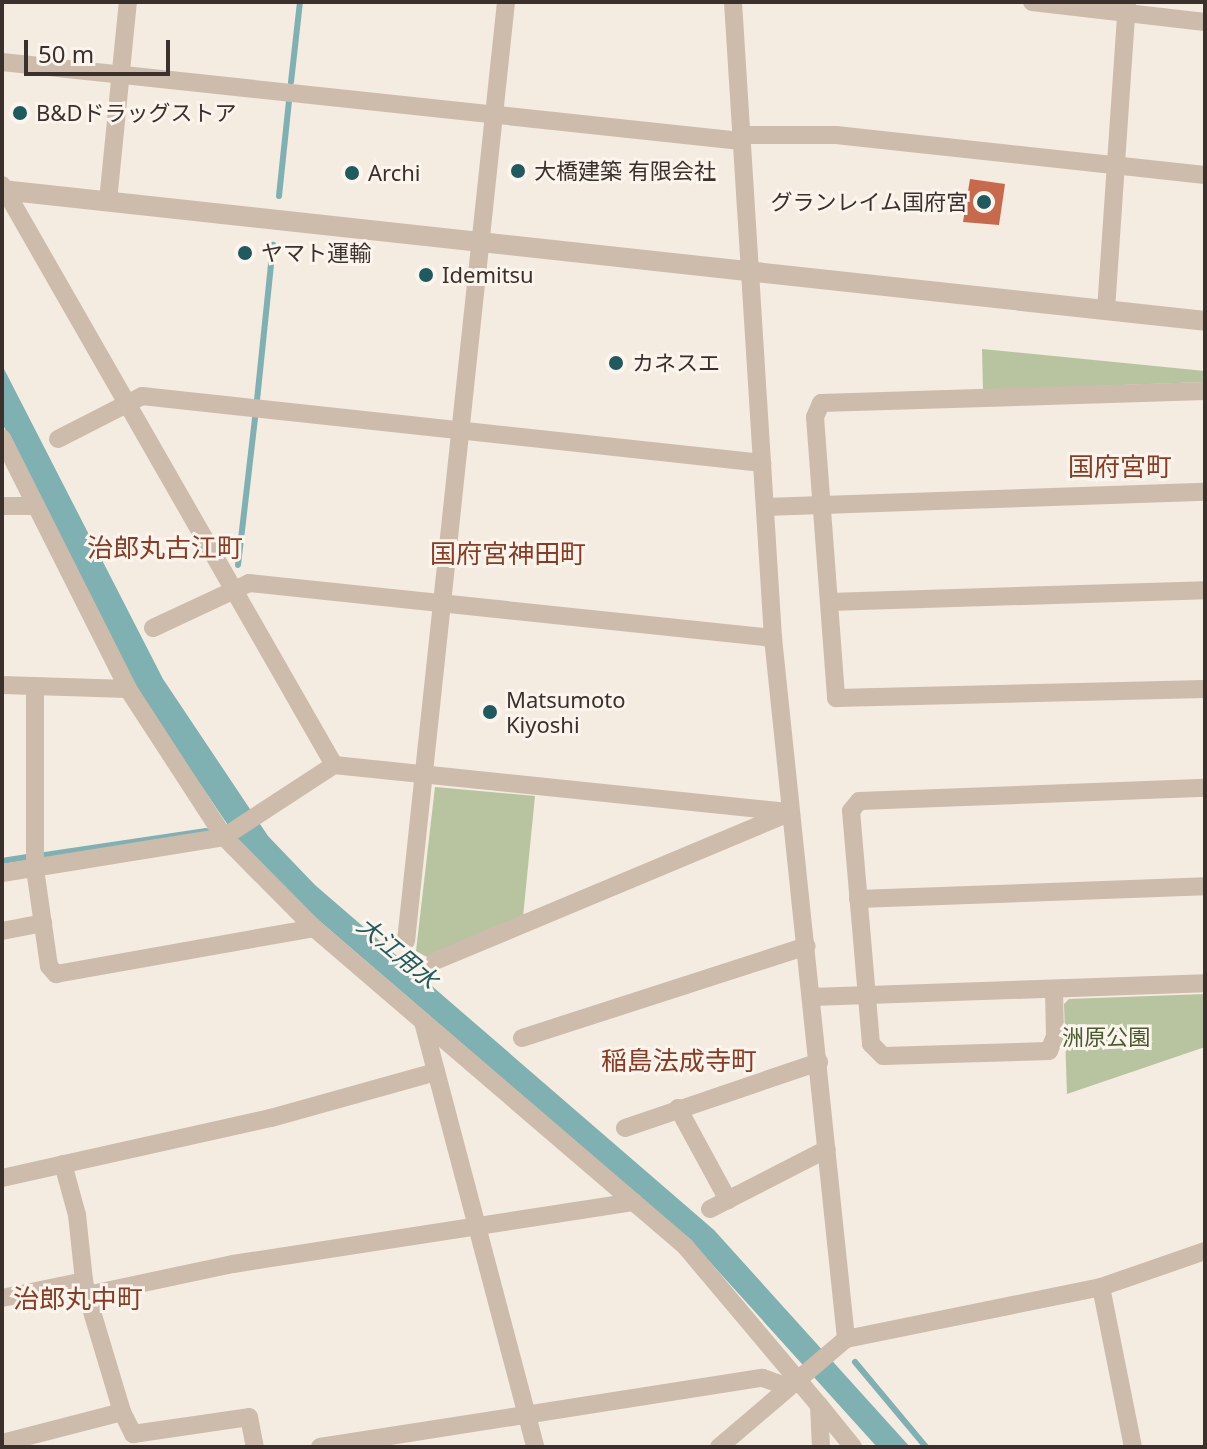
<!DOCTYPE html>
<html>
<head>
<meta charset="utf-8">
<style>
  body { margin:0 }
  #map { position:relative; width:1207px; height:1449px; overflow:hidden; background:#f4ebe1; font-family:"Noto Sans","Noto Sans JP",sans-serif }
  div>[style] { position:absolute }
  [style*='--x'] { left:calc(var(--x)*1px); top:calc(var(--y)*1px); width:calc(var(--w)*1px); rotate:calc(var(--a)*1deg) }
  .green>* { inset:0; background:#b8c4a0 }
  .water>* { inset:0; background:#7fb0b2 }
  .stream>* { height:6px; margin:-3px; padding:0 3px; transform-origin:3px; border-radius:3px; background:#7fb0b2 }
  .building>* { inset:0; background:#c8694b }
  .minor>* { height:18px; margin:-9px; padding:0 9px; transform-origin:9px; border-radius:9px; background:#cdbbac }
  .tertiary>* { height:20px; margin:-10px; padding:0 10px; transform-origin:10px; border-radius:10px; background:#cdbbac }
  .dots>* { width:22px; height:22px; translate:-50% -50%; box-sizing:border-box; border:4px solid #fbf5ee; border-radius:50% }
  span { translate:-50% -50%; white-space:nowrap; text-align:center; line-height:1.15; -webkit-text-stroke:6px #fbf5ee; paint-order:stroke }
  .poi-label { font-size:22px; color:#3b302b }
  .left { translate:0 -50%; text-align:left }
  .right { translate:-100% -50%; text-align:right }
  .park-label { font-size:22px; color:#4a5a2e }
  .water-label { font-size:24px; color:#1f5a5e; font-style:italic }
  .quarter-label { font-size:26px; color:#8c3b22 }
  .frame { position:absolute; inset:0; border:4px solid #3b302b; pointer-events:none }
  .scale { position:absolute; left:24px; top:40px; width:146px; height:36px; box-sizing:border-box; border:4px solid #3b302b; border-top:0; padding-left:10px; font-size:24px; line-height:28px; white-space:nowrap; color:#3b302b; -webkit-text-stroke:6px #fbf5ee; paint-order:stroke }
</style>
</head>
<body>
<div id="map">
  <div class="green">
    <i style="clip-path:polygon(982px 349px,1205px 371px,1205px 382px,983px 390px)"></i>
    <i style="clip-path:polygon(435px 787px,535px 796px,523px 917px,427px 957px,416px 951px)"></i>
    <i style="clip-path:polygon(1205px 994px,1205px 1047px,1067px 1094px,1064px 1004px,1069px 999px)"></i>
  </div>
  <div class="water">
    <i style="clip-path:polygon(2px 365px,163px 679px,268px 836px,315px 885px,714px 1230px,910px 1447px,877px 1447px,691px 1241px,308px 911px,238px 840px,140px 695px,2px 423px)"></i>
  </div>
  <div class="stream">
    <i style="--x:291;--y:82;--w:81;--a:-83.6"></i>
    <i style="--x:279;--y:196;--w:96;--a:-84"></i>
    <i style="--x:257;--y:400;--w:156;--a:-84.1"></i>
    <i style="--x:238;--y:565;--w:148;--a:-83.4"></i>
    <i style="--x:45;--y:855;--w:163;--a:-8.5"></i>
    <i style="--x:2;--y:861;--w:24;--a:-9"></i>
    <i style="--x:855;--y:1362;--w:111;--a:50.1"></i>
  </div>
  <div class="building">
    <i style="clip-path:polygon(970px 179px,1005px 184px,999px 225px,963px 222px)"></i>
  </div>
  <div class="minor">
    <i style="--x:733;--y:2;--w:637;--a:86.4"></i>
    <i style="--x:773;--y:638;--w:705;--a:84.05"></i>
    <i style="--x:1032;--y:2;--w:174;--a:6.6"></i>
    <i style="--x:2;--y:62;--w:743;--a:6.1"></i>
    <i style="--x:741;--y:135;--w:95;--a:0"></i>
    <i style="--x:836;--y:135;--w:371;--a:6.2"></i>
    <i style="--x:2;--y:185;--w:668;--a:60.21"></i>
    <i style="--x:108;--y:201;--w:200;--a:-84.3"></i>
    <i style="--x:1106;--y:310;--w:309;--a:-86.1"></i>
    <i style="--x:1205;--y:391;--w:384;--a:178.2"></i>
    <i style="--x:821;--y:403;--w:15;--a:113"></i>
    <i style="--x:815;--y:417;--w:282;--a:85.7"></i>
    <i style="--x:836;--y:698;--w:369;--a:-1.4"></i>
    <i style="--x:2;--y:438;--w:281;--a:63.3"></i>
    <i style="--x:128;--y:689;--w:176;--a:57"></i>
    <i style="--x:224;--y:837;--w:128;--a:45.3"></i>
    <i style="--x:314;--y:928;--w:489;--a:40.6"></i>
    <i style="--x:685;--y:1246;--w:208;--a:49.9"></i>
    <i style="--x:819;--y:1405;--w:42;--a:87.3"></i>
    <i style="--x:58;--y:439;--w:94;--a:-27.1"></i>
    <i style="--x:142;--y:396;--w:624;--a:6.17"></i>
    <i style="--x:2;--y:506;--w:34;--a:0"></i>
    <i style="--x:765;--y:507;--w:440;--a:-2"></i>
    <i style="--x:829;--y:602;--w:376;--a:-1.8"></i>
    <i style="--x:153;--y:628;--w:106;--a:-25.1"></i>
    <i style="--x:249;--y:583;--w:527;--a:5.99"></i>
    <i style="--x:2;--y:685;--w:126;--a:1.8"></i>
    <i style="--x:35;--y:686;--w:183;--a:90"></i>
    <i style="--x:35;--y:869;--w:98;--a:81.8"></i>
    <i style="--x:49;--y:966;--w:11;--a:49"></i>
    <i style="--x:56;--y:974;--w:262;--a:-10.1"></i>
    <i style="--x:2;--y:873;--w:225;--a:-9.2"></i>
    <i style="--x:224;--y:837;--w:131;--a:-33.2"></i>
    <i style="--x:334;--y:765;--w:458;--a:5.9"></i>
    <i style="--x:858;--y:899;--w:347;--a:-2.1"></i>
    <i style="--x:2;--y:931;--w:42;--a:-11"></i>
    <i style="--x:406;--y:941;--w:944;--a:-83.92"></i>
    <i style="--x:435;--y:961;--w:383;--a:-22.7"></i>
    <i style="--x:1054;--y:989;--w:47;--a:88.8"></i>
    <i style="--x:1055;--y:1036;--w:16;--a:112"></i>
    <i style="--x:1049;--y:1051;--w:166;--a:178.3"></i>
    <i style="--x:883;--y:1056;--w:17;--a:-135"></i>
    <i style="--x:871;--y:1044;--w:234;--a:-94.9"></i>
    <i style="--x:851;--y:811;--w:13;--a:-51"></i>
    <i style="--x:859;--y:801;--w:346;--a:-2.2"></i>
    <i style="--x:812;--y:997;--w:393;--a:-2"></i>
    <i style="--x:423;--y:1022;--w:440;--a:75.2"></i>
    <i style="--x:522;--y:1038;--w:299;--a:-17.9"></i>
    <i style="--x:678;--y:1108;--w:105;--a:61.5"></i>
    <i style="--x:625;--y:1128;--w:205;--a:-18.8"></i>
    <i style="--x:63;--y:1164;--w:53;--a:74.6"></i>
    <i style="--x:77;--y:1215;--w:66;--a:83.9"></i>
    <i style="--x:2;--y:1178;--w:276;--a:-12.6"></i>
    <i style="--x:271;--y:1118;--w:171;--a:-15.6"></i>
    <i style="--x:710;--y:1209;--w:131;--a:-27.1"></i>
    <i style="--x:1101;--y:1287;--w:163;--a:78.7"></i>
    <i style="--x:87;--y:1295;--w:122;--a:73.3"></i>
    <i style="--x:2;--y:1298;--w:84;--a:-11.7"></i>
    <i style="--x:84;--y:1281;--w:14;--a:78"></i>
    <i style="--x:87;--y:1295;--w:149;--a:-12"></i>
    <i style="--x:233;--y:1264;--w:406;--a:-8.8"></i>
    <i style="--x:819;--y:1405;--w:54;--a:51"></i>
    <i style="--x:2;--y:1443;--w:124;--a:-14.5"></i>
    <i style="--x:122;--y:1412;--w:25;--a:63"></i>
    <i style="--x:133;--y:1434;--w:117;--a:-8.3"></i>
    <i style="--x:249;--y:1417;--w:31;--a:79"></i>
    <i style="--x:320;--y:1447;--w:448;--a:-8.9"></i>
    <i style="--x:763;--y:1378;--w:23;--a:20"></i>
    <i style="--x:719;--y:1447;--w:167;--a:-40.4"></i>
    <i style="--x:846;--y:1339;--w:260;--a:-11.5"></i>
    <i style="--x:1101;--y:1287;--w:110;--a:-19.1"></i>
  </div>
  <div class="tertiary">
    <i style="--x:2;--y:190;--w:1210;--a:6.21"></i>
  </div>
  <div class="dots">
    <i style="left:20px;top:113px;background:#1f5a5e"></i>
    <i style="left:518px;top:171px;background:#1f5a5e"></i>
    <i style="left:352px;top:173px;background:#1f5a5e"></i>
    <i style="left:984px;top:202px;background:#1f5a5e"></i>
    <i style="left:245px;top:253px;background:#1f5a5e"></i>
    <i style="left:426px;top:275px;background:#1f5a5e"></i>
    <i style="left:616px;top:363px;background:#1f5a5e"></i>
    <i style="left:490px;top:712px;background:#1f5a5e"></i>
  </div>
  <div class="poi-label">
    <span class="left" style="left:36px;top:113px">B&amp;Dドラッグストア</span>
    <span class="left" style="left:534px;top:171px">大橋建築 有限会社</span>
    <span class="left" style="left:368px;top:173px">Archi</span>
    <span class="right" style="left:968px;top:202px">グランレイム国府宮</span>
    <span class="left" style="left:261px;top:253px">ヤマト運輸</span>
    <span class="left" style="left:442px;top:275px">Idemitsu</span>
    <span class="left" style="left:632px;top:363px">カネスエ</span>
    <span class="left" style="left:506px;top:712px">Matsumoto<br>Kiyoshi</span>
  </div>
  <div class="park-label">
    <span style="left:1106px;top:1037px">洲原公園</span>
  </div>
  <div class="water-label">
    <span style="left:398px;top:952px;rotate:40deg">大江用水</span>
  </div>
  <div class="quarter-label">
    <span style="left:1120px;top:467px">国府宮町</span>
    <span style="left:165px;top:548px">治郎丸古江町</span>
    <span style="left:508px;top:554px">国府宮神田町</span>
    <span style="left:679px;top:1061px">稲島法成寺町</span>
    <span style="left:78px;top:1299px">治郎丸中町</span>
  </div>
  <div class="frame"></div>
  <div class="scale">50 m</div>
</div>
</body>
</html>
